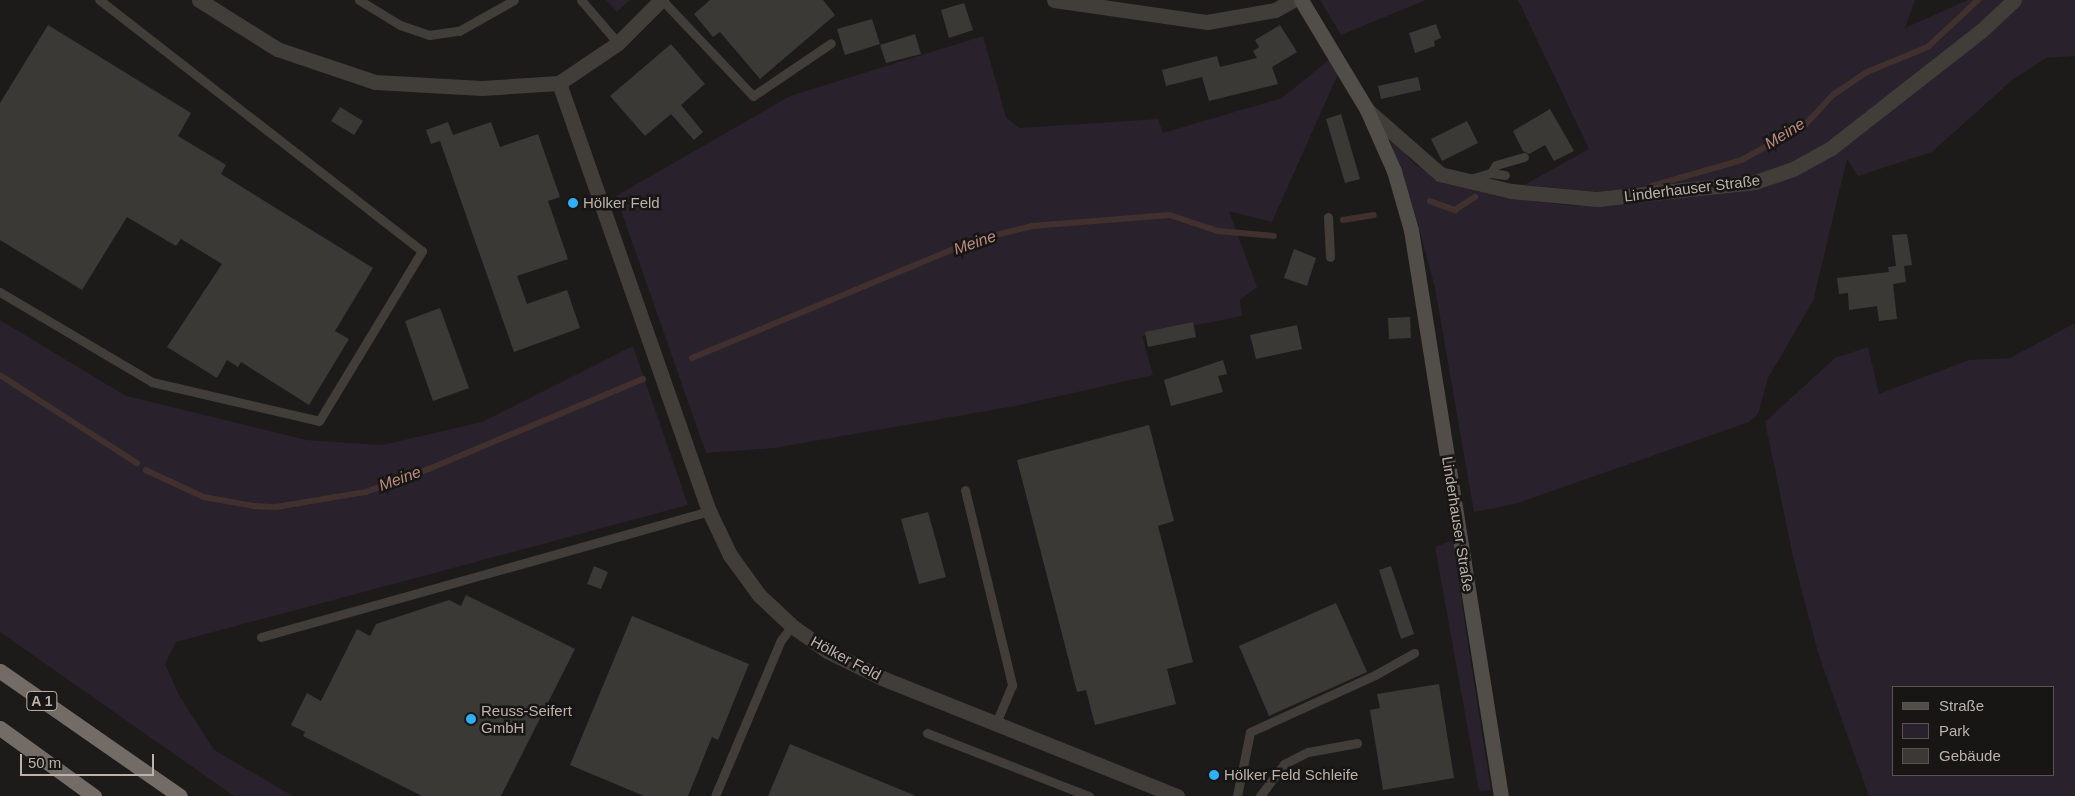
<!DOCTYPE html>
<html>
<head>
<meta charset="utf-8">
<style>
  body { margin:0 }
  #map { position:relative; width:2075px; height:796px; overflow:hidden; background:#1c1b19; font-family:Arial,sans-serif }
  div>[style] { position:absolute }
  [style*='--x'] { left:calc(var(--x)*1px); top:calc(var(--y)*1px); width:calc(var(--w)*1px); rotate:calc(var(--a)*1deg) }
  .green>* { inset:0; background:#29212b }
  .stream>* { height:5.5px; margin:-2.75px; padding:0 2.75px; transform-origin:2.75px; border-radius:2.75px; background:#41312e }
  .building>* { inset:0; background:#3b3936 }
  .lane>* { height:9px; margin:-4.5px; padding:0 4.5px; transform-origin:4.5px; border-radius:4.5px; background:#413e3a }
  .street>* { height:15px; margin:-7.5px; padding:0 7.5px; transform-origin:7.5px; border-radius:7.5px; background:#413e3a }
  .secondary>* { height:15px; margin:-7.5px; padding:0 7.5px; transform-origin:7.5px; border-radius:7.5px; background:#514d48 }
  .highway>* { height:15px; margin:-7.5px; padding:0 7.5px; transform-origin:7.5px; border-radius:7.5px; background:#736c66 }
  .dots>* { width:14px; height:14px; translate:-50% -50%; box-sizing:border-box; border:2px solid #171614; border-radius:50% }
  span { translate:-50% -50%; white-space:nowrap; text-align:center; line-height:1.15; -webkit-text-stroke:5px #171614; paint-order:stroke }
  .shield-label span { padding:1px 4px; background:#171614; border:1px solid; border-radius:4px; -webkit-text-stroke-width:0 }
  .shield-label { font-size:14px; color:#bcb2ab; font-weight:700 }
  .street-label { font-size:15px; color:#bcb2ab }
  .poi-label { font-size:15px; color:#bcb2ab }
  .left { translate:0 -50%; text-align:left }
  .water-label { font-size:16px; color:#b98b80; font-style:italic }
  .legend { position:absolute; left:1892px; top:686px; width:162px; height:90px; box-sizing:border-box; background:#171614; border:1px solid #595450; margin:0; padding:6px 9px; list-style:none; font-size:15px; color:#bcb2ab }
  .legend li { display:flex; align-items:center; gap:10px; height:25px }
  .legend b { width:25px; border:1px solid #595450 }
  .scale { position:absolute; left:20px; top:754px; width:134px; height:22px; box-sizing:border-box; border:2px solid #bcb2ab; border-top:0; padding-left:6px; font-size:15px; line-height:18px; white-space:nowrap; color:#bcb2ab; -webkit-text-stroke:4px #171614; paint-order:stroke }
</style>
</head>
<body>
<div id="map">
  <div class="green">
    <i style="clip-path:polygon(606px 0,630px 0,617px 12px)"></i>
    <i style="clip-path:polygon(1320px 0,1426px 0,1341px 35px)"></i>
    <i style="clip-path:polygon(1518px 0,1915px 0,1905px 28px,1968px 0,2075px 0,2075px 56px,2046px 58px,2011px 81px,1932px 152px,1858px 176px,1847px 159px,1813px 301px,1768px 378px,1758px 414px,1749px 422px,1515px 504px,1474px 512px,1435px 288px,1418px 224px,1388px 134px,1414px 164px,1439px 180px,1504px 198px,1574px 206px,1626px 204px,1601px 192px,1524px 185px,1589px 149px)"></i>
    <i style="clip-path:polygon(983px 36px,1006px 117px,1019px 128px,1158px 119px,1163px 133px,1282px 98px,1330px 59px,1338px 74px,1272px 222px,1229px 211px,1257px 287px,1240px 300px,1242px 316px,1142px 336px,1153px 375px,1015px 406px,774px 448px,706px 453px,616px 196px,790px 96px)"></i>
    <i style="clip-path:polygon(0 320px,126px 396px,307px 440px,382px 445px,482px 422px,633px 346px,688px 505px,176px 642px,165px 664px,179px 695px,214px 750px,293px 796px,234px 796px,0 632px)"></i>
    <i style="clip-path:polygon(evenodd,2075px 323px,2075px 796px,1869px 796px,1818px 653px,1793px 556px,1765px 422px,1835px 358px,1868px 347px,1879px 394px,1969px 360px,2010px 358px,2075px 323px,1894px 687px,2054px 687px,2054px 775px,1894px 775px,1894px 687px)"></i>
    <i style="clip-path:polygon(1453px 540px,1465px 625px,1491px 790px,1479px 791px,1435px 547px)"></i>
  </div>
  <div class="stream">
    <i style="--x:1652;--y:186;--w:94;--a:-16.1"></i>
    <i style="--x:1742;--y:160;--w:72;--a:-29.1"></i>
    <i style="--x:1805;--y:125;--w:41;--a:-47"></i>
    <i style="--x:1833;--y:95;--w:41;--a:-34.1"></i>
    <i style="--x:1867;--y:72;--w:66;--a:-22.3"></i>
    <i style="--x:1928;--y:47;--w:69;--a:-43.2"></i>
    <i style="--x:1430;--y:201;--w:27;--a:20"></i>
    <i style="--x:1455;--y:210;--w:24;--a:-33"></i>
    <i style="--x:1343;--y:220;--w:31;--a:-9"></i>
    <i style="--x:692;--y:358;--w:308;--a:-22.6"></i>
    <i style="--x:976;--y:240;--w:58;--a:-14"></i>
    <i style="--x:1032;--y:226;--w:138;--a:-4.6"></i>
    <i style="--x:1170;--y:215;--w:51;--a:18.4"></i>
    <i style="--x:1218;--y:231;--w:56;--a:5.1"></i>
    <i style="--x:0;--y:375;--w:163;--a:32.7"></i>
    <i style="--x:146;--y:470;--w:64;--a:25"></i>
    <i style="--x:204;--y:497;--w:51;--a:10.2"></i>
    <i style="--x:254;--y:506;--w:22;--a:3"></i>
    <i style="--x:276;--y:507;--w:91;--a:-9.5"></i>
    <i style="--x:366;--y:492;--w:67;--a:-20.1"></i>
    <i style="--x:429;--y:469;--w:232;--a:-22.8"></i>
  </div>
  <div class="building">
    <i style="clip-path:polygon(710px 0,823px 0,835px 15px,760px 79px,720px 32px,713px 37px,694px 14px)"></i>
    <i style="clip-path:polygon(964px 3px,973px 30px,949px 38px,941px 10px)"></i>
    <i style="clip-path:polygon(872px 19px,880px 44px,845px 55px,837px 29px)"></i>
    <i style="clip-path:polygon(1436px 24px,1441px 38px,1434px 41px,1435px 46px,1415px 53px,1409px 33px)"></i>
    <i style="clip-path:polygon(48px 25px,191px 113px,178px 136px,226px 165px,221px 174px,373px 268px,335px 331px,349px 339px,309px 405px,241px 362px,238px 367px,227px 360px,217px 378px,167px 347px,222px 264px,181px 239px,176px 246px,127px 217px,82px 290px,0 240px,0 103px)"></i>
    <i style="clip-path:polygon(1280px 25px,1297px 52px,1272px 67px,1278px 84px,1209px 101px,1202px 77px,1166px 86px,1162px 70px,1217px 56px,1220px 67px,1257px 58px,1253px 51px,1259px 47px,1255px 40px)"></i>
    <i style="clip-path:polygon(915px 34px,921px 54px,886px 63px,880px 45px)"></i>
    <i style="clip-path:polygon(671px 44px,705px 84px,681px 105px,703px 132px,694px 140px,671px 114px,645px 136px,610px 96px)"></i>
    <i style="clip-path:polygon(1418px 77px,1421px 90px,1381px 99px,1378px 86px)"></i>
    <i style="clip-path:polygon(340px 107px,363px 121px,354px 135px,331px 121px)"></i>
    <i style="clip-path:polygon(1550px 109px,1574px 151px,1554px 161px,1545px 145px,1529px 154px,1523px 151px,1513px 131px)"></i>
    <i style="clip-path:polygon(1341px 114px,1360px 179px,1345px 183px,1326px 119px)"></i>
    <i style="clip-path:polygon(1467px 121px,1478px 143px,1442px 161px,1431px 139px)"></i>
    <i style="clip-path:polygon(448px 122px,453px 135px,491px 122px,500px 147px,538px 134px,560px 197px,548px 201px,568px 259px,517px 276px,527px 304px,567px 290px,580px 328px,514px 352px,440px 141px,431px 144px,426px 130px)"></i>
    <i style="clip-path:polygon(1907px 234px,1912px 265px,1904px 266px,1906px 282px,1893px 284px,1897px 319px,1879px 321px,1877px 306px,1849px 310px,1848px 293px,1839px 294px,1837px 278px,1889px 272px,1888px 267px,1896px 266px,1892px 235px)"></i>
    <i style="clip-path:polygon(1294px 249px,1316px 258px,1307px 286px,1284px 278px)"></i>
    <i style="clip-path:polygon(440px 308px,469px 388px,433px 401px,405px 321px)"></i>
    <i style="clip-path:polygon(1410px 317px,1411px 338px,1389px 339px,1388px 318px)"></i>
    <i style="clip-path:polygon(1193px 322px,1196px 337px,1148px 347px,1145px 332px)"></i>
    <i style="clip-path:polygon(1297px 325px,1302px 349px,1256px 359px,1250px 335px)"></i>
    <i style="clip-path:polygon(1223px 360px,1227px 374px,1218px 376px,1223px 392px,1171px 406px,1164px 380px)"></i>
    <i style="clip-path:polygon(1149px 425px,1174px 521px,1158px 526px,1193px 662px,1167px 669px,1176px 704px,1095px 725px,1086px 690px,1077px 692px,1017px 460px)"></i>
    <i style="clip-path:polygon(928px 512px,946px 577px,919px 584px,901px 519px)"></i>
    <i style="clip-path:polygon(594px 566px,608px 572px,601px 589px,587px 584px)"></i>
    <i style="clip-path:polygon(1391px 566px,1414px 634px,1401px 639px,1379px 570px)"></i>
    <i style="clip-path:polygon(466px 595px,575px 649px,501px 796px,422px 796px,303px 736px,305px 732px,291px 725px,307px 693px,321px 701px,357px 629px,370px 636px,376px 624px,449px 600px,461px 606px)"></i>
    <i style="clip-path:polygon(1336px 603px,1367px 672px,1269px 716px,1239px 646px)"></i>
    <i style="clip-path:polygon(632px 616px,749px 664px,718px 740px,712px 737px,688px 796px,644px 796px,570px 765px)"></i>
    <i style="clip-path:polygon(1439px 684px,1454px 778px,1383px 790px,1370px 710px,1380px 708px,1377px 694px)"></i>
    <i style="clip-path:polygon(790px 744px,916px 796px,768px 796px)"></i>
  </div>
  <div class="lane">
    <i style="--x:359;--y:0;--w:48;--a:31.4"></i>
    <i style="--x:400;--y:25;--w:31;--a:19"></i>
    <i style="--x:429;--y:35;--w:30;--a:-8"></i>
    <i style="--x:459;--y:31;--w:63;--a:-29.4"></i>
    <i style="--x:581;--y:0;--w:57;--a:49.3"></i>
    <i style="--x:662;--y:0;--w:132;--a:46.5"></i>
    <i style="--x:753;--y:96;--w:94;--a:-34.2"></i>
    <i style="--x:1491;--y:173;--w:14;--a:8"></i>
    <i style="--x:1470;--y:179;--w:22;--a:-16"></i>
    <i style="--x:1491;--y:173;--w:9;--a:-58"></i>
    <i style="--x:1496;--y:165;--w:29;--a:-16"></i>
    <i style="--x:1328;--y:217;--w:40;--a:87.1"></i>
    <i style="--x:0;--y:292;--w:177;--a:30.6"></i>
    <i style="--x:152;--y:382;--w:171;--a:13.1"></i>
    <i style="--x:319;--y:421;--w:199;--a:-58.8"></i>
    <i style="--x:422;--y:251;--w:409;--a:-142.1"></i>
    <i style="--x:965;--y:490;--w:201;--a:76.4"></i>
    <i style="--x:1012;--y:685;--w:41;--a:112.8"></i>
    <i style="--x:261;--y:637;--w:465;--a:-15.7"></i>
    <i style="--x:927;--y:733;--w:174;--a:21.3"></i>
    <i style="--x:715;--y:796;--w:169;--a:-67.1"></i>
    <i style="--x:781;--y:640;--w:18;--a:-52"></i>
    <i style="--x:1237;--y:796;--w:65;--a:-78.5"></i>
    <i style="--x:1250;--y:732;--w:137;--a:-24.5"></i>
    <i style="--x:1375;--y:675;--w:45;--a:-29.4"></i>
    <i style="--x:1260;--y:796;--w:40;--a:-53"></i>
    <i style="--x:1284;--y:764;--w:27;--a:-27"></i>
    <i style="--x:1308;--y:752;--w:50;--a:-10.4"></i>
  </div>
  <div class="street">
    <i style="--x:199;--y:0;--w:92;--a:32.1"></i>
    <i style="--x:277;--y:49;--w:103;--a:18.6"></i>
    <i style="--x:375;--y:82;--w:107;--a:3.2"></i>
    <i style="--x:482;--y:88;--w:77;--a:-3.7"></i>
    <i style="--x:559;--y:83;--w:71;--a:-34.1"></i>
    <i style="--x:618;--y:43;--w:61;--a:-45"></i>
    <i style="--x:1054;--y:0;--w:155;--a:8.2"></i>
    <i style="--x:1207;--y:22;--w:69;--a:-10"></i>
    <i style="--x:1275;--y:10;--w:21;--a:-29"></i>
    <i style="--x:559;--y:83;--w:454;--a:70.7"></i>
    <i style="--x:709;--y:511;--w:49;--a:64.5"></i>
    <i style="--x:730;--y:555;--w:49;--a:54.1"></i>
    <i style="--x:759;--y:595;--w:45;--a:43.2"></i>
    <i style="--x:792;--y:626;--w:43;--a:35.5"></i>
    <i style="--x:827;--y:651;--w:61;--a:26.1"></i>
    <i style="--x:882;--y:678;--w:318;--a:21.8"></i>
    <i style="--x:1367;--y:110;--w:97;--a:41.2"></i>
    <i style="--x:1440;--y:174;--w:73;--a:13.5"></i>
    <i style="--x:1511;--y:191;--w:86;--a:5.3"></i>
    <i style="--x:1597;--y:199;--w:159;--a:-6.1"></i>
    <i style="--x:1755;--y:182;--w:40;--a:-18.9"></i>
    <i style="--x:1793;--y:169;--w:43;--a:-28.9"></i>
    <i style="--x:1831;--y:148;--w:190;--a:-38"></i>
    <i style="--x:1981;--y:31;--w:45;--a:-43.2"></i>
  </div>
  <div class="secondary">
    <i style="--x:1301;--y:0;--w:128;--a:59"></i>
    <i style="--x:1367;--y:110;--w:67;--a:66.1"></i>
    <i style="--x:1394;--y:171;--w:61;--a:73.9"></i>
    <i style="--x:1411;--y:230;--w:573;--a:80.97"></i>
  </div>
  <div class="highway">
    <i style="--x:0;--y:671;--w:219;--a:34.8"></i>
    <i style="--x:0;--y:728;--w:116;--a:35.9"></i>
  </div>
  <div class="dots">
    <i style="left:573px;top:203px;background:#2faefe"></i>
    <i style="left:471px;top:719px;background:#2faefe"></i>
    <i style="left:1214px;top:775px;background:#2faefe"></i>
  </div>
  <div class="shield-label">
    <span style="left:42px;top:701px">A 1</span>
  </div>
  <div class="street-label">
    <span style="left:1692px;top:188px;rotate:-7deg">Linderhauser Straße</span>
    <span style="left:1458px;top:524px;rotate:81deg">Linderhauser Straße</span>
    <span style="left:846px;top:658px;rotate:28deg">Hölker Feld</span>
  </div>
  <div class="poi-label">
    <span class="left" style="left:583px;top:203px">Hölker Feld</span>
    <span class="left" style="left:481px;top:719px">Reuss-Seifert<br>GmbH</span>
    <span class="left" style="left:1224px;top:775px">Hölker Feld Schleife</span>
  </div>
  <div class="water-label">
    <span style="left:1785px;top:134px;rotate:-32deg">Meine</span>
    <span style="left:975px;top:243px;rotate:-19deg">Meine</span>
    <span style="left:400px;top:479px;rotate:-20deg">Meine</span>
  </div>
  <ul class="legend">
  <li><b style="height:6px;background:#514d48"></b>Straße</li>
  <li><b style="height:14px;background:#29212b"></b>Park</li>
  <li><b style="height:14px;background:#3b3936"></b>Gebäude</li>
  </ul>
  <div class="scale">50 m</div>
</div>
</body>
</html>
